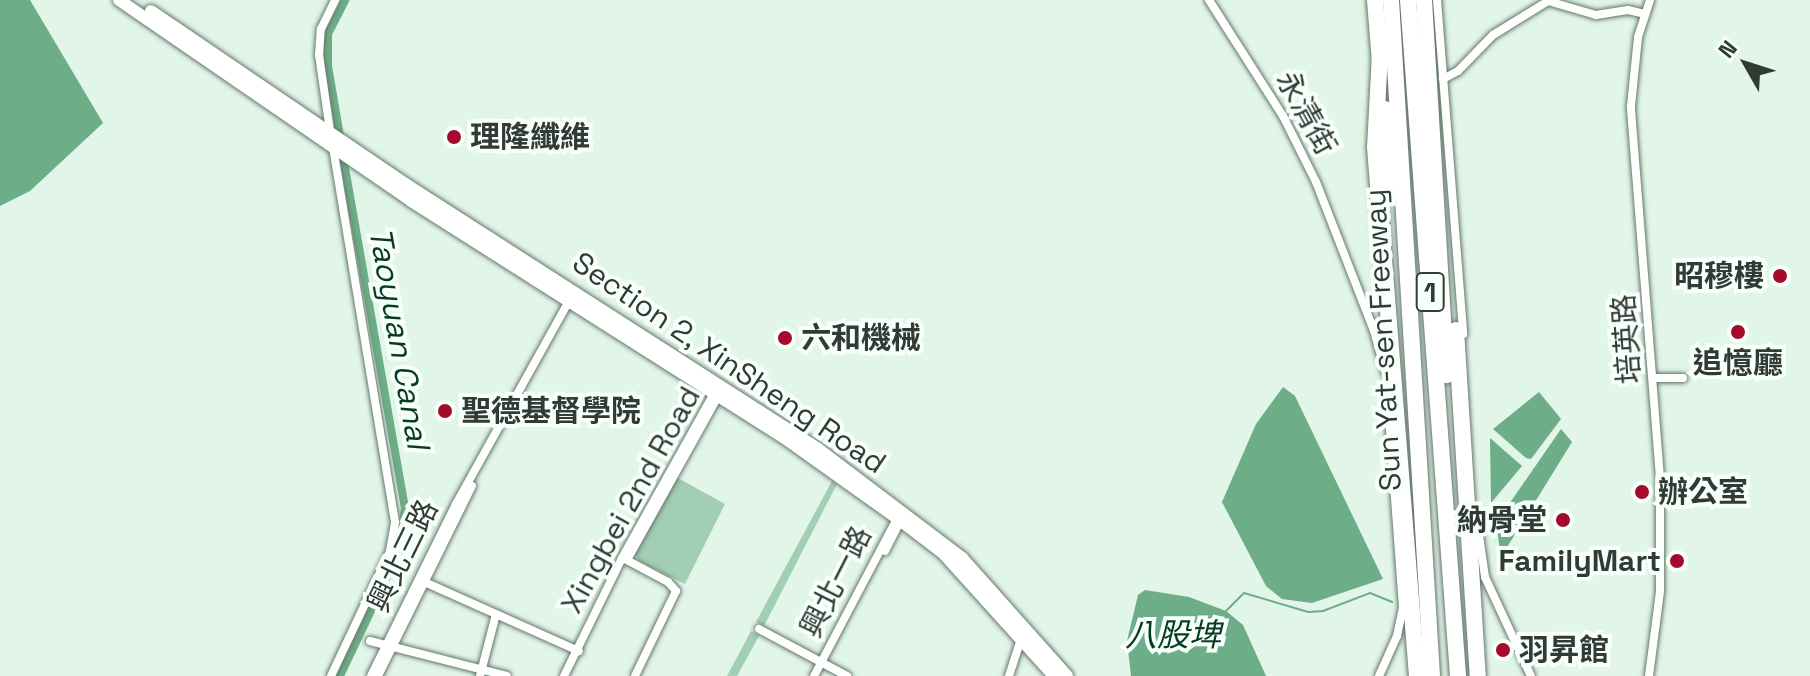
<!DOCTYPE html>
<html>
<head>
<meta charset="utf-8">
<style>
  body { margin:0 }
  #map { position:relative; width:1810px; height:676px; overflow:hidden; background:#e1f5e8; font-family:"Space Grotesk","Noto Sans TC",sans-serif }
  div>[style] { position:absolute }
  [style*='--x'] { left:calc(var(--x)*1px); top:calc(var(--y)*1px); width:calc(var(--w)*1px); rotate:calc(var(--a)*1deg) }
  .green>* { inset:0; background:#a2ceb3 }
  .water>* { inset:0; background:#6dad87 }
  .stream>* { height:2px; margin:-1px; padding:0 1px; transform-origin:1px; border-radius:1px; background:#6dad87 }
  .canal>* { height:8px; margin:-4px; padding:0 4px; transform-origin:4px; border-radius:4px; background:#6dad87 }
  .roads { filter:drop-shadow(0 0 2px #65776b) drop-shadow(0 0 2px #65776b) }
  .minor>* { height:8px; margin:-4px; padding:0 4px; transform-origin:4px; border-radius:4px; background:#fff }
  .secondary>* { height:12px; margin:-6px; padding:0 6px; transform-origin:6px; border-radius:6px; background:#fff }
  .motorway>* { height:16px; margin:-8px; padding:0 8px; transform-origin:8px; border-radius:8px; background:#fff }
  .dots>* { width:22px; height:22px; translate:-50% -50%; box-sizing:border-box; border:4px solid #f7fffa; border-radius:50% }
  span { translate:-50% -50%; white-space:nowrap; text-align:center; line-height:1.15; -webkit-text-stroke:8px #f7fffa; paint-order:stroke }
  .shield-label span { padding:2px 6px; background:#f7fffa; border:2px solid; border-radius:6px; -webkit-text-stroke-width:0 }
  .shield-label { font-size:28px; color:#323a35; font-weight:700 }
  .street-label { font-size:30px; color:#323a35 }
  .poi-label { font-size:30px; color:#323a35; font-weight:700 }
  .left { translate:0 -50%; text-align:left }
  .right { translate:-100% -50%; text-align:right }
  .water-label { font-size:32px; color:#053b22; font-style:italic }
  .north { position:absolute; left:1706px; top:24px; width:80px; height:80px; -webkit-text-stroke:6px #f7fffa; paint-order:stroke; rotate:309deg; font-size:22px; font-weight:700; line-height:32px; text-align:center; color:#323a35 }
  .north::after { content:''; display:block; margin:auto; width:28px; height:36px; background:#323a35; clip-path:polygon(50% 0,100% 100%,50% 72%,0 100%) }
</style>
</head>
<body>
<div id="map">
  <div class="green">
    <i style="clip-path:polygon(676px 477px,725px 504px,685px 584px,639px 561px,635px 554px)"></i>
    <i style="clip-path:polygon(832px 481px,837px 484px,764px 626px,756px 622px)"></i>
    <i style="clip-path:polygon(751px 631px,759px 636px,737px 676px,727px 676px)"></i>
  </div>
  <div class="water">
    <i style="clip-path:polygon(0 0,30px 0,103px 123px,30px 191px,0 206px)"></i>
    <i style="clip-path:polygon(1283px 387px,1295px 396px,1383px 579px,1312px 603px,1282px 599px,1266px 586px,1222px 502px,1256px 424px)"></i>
    <i style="clip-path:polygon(1539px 392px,1561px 419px,1531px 459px,1526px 458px,1493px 429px)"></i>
    <i style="clip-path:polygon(1561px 429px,1572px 442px,1501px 557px,1496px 523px)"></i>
    <i style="clip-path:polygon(1490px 438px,1522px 466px,1491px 503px)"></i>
    <i style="clip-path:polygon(1145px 590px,1189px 597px,1226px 611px,1243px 625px,1266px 676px,1131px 676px,1127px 641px,1138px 595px)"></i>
  </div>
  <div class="stream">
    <i style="--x:1226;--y:611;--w:25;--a:-45"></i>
    <i style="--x:1244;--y:593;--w:67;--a:16.5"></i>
    <i style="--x:1308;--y:612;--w:15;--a:-4"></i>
    <i style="--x:1323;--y:611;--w:50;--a:-21"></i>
    <i style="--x:1370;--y:593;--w:24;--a:22"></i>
  </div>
  <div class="canal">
    <i style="--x:341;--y:142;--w:77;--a:-99.7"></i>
    <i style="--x:328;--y:66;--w:32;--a:-90"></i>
    <i style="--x:328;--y:34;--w:38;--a:-63"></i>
    <i style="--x:340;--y:676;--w:137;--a:-64.6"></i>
    <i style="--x:399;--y:552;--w:44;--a:-82.2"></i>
    <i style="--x:405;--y:508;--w:358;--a:-100"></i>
  </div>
  <div class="roads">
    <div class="minor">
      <i style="--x:1209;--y:0;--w:138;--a:57.5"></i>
      <i style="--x:1283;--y:116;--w:74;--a:63.4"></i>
      <i style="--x:1316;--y:182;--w:160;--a:68.7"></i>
      <i style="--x:1374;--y:331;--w:44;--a:74.1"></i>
      <i style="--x:1437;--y:0;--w:335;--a:85.5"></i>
      <i style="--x:1443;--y:79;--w:17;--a:-28"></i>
      <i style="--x:1458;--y:71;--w:50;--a:-45.8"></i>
      <i style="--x:1493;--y:35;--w:65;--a:-31.7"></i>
      <i style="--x:1548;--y:1;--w:50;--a:16.3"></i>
      <i style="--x:1596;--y:15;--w:32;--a:-9"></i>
      <i style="--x:1628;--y:10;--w:17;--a:13"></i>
      <i style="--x:330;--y:131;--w:77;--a:-98.2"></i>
      <i style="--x:319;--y:55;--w:26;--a:-86"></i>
      <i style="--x:321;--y:29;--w:32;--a:-64"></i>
      <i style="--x:1654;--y:378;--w:29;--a:0"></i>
      <i style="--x:1476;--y:515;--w:63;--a:81.7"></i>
      <i style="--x:1485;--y:577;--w:109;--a:65.1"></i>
      <i style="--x:885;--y:551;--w:38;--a:-63"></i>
      <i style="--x:623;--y:558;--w:51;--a:28.1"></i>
      <i style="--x:668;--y:582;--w:12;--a:48"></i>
      <i style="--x:676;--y:591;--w:94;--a:115.8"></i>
      <i style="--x:627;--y:560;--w:191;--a:-60.9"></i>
      <i style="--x:420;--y:580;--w:174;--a:24.1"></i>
      <i style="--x:759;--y:629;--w:100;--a:28.1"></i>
      <i style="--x:370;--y:641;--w:141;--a:14.3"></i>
      <i style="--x:331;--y:676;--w:138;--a:-64.7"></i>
      <i style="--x:390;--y:551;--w:29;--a:-80"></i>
      <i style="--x:395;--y:522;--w:380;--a:-99.4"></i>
      <i style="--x:371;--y:676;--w:192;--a:-63.7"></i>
      <i style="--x:456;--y:504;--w:235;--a:-60.9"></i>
      <i style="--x:378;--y:676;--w:212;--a:-63.7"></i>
      <i style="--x:480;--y:676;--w:64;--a:-75.5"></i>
      <i style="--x:564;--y:676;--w:131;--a:-63.8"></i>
      <i style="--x:622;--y:558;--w:193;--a:-60.8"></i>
      <i style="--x:814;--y:676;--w:182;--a:-62.2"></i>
      <i style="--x:1009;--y:676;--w:39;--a:-72"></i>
      <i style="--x:1379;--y:676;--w:44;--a:-65.8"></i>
      <i style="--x:1397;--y:636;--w:30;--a:-78"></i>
      <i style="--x:1403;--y:607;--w:190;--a:-94.2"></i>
      <i style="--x:1649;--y:676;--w:86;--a:-82.6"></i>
      <i style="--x:1660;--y:591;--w:113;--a:-90"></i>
      <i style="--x:1660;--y:478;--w:373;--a:-94.5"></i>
      <i style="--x:1631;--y:106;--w:69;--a:-84.2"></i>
      <i style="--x:1638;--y:37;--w:39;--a:-72"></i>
    </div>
    <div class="secondary">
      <i style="--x:119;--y:0;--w:354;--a:34.5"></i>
      <i style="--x:411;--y:201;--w:439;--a:32.4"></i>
      <i style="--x:782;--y:436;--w:146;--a:35.5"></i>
      <i style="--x:901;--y:521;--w:53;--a:37.3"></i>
      <i style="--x:943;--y:553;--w:166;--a:47.9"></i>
      <i style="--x:151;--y:11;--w:310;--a:34.2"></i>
      <i style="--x:407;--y:185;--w:488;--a:32.7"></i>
      <i style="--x:818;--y:449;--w:181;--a:37.1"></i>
      <i style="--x:962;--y:558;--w:158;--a:48.3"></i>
    </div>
    <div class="motorway">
      <i style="--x:1375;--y:0;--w:62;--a:85.4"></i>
      <i style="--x:1391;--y:0;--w:677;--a:86.53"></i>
      <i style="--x:1408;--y:0;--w:678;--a:85.77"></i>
      <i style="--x:1424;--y:0;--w:376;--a:86.6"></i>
      <i style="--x:1380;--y:53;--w:94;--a:93"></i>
      <i style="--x:1375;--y:147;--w:531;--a:85.46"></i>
      <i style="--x:1385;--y:109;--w:77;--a:84.8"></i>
      <i style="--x:1456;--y:330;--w:347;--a:86.4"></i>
    </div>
  </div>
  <div class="dots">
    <i style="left:454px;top:137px;background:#a50a2d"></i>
    <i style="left:1780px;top:276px;background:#a50a2d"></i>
    <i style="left:1738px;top:332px;background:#a50a2d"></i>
    <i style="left:785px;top:338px;background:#a50a2d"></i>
    <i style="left:445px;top:411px;background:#a50a2d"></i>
    <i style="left:1642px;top:492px;background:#a50a2d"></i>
    <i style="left:1563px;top:520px;background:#a50a2d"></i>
    <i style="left:1677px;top:561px;background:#a50a2d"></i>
    <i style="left:1503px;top:650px;background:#a50a2d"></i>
  </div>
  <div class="shield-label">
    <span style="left:1430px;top:292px">1</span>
  </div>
  <div class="street-label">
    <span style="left:1306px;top:113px;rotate:61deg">永清街</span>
    <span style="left:1627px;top:339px;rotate:-94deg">培英路</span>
    <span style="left:1383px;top:340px;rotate:-93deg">Sun Yat-sen Freeway</span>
    <span style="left:729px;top:363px;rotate:34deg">Section 2, XinSheng Road</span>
    <span style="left:631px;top:500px;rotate:-61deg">Xingbei 2nd Road</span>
    <span style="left:403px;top:556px;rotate:-64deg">興北三路</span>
    <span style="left:836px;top:582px;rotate:-63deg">興北一路</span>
  </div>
  <div class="poi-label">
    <span class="left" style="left:470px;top:137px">理隆纖維</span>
    <span class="right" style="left:1764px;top:276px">昭穆樓</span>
    <span class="left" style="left:801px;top:338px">六和機械</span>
    <span style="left:1738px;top:363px">追憶廳</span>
    <span class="left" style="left:461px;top:411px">聖德基督學院</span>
    <span class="left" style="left:1658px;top:492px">辦公室</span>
    <span class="right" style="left:1547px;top:520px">納骨堂</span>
    <span class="right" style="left:1661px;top:561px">FamilyMart</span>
    <span class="left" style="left:1519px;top:650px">羽昇館</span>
  </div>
  <div class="water-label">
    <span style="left:399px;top:338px;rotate:80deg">Taoyuan Canal</span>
    <span style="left:1173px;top:635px">八股埤</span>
  </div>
  <div class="north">N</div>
</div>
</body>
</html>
